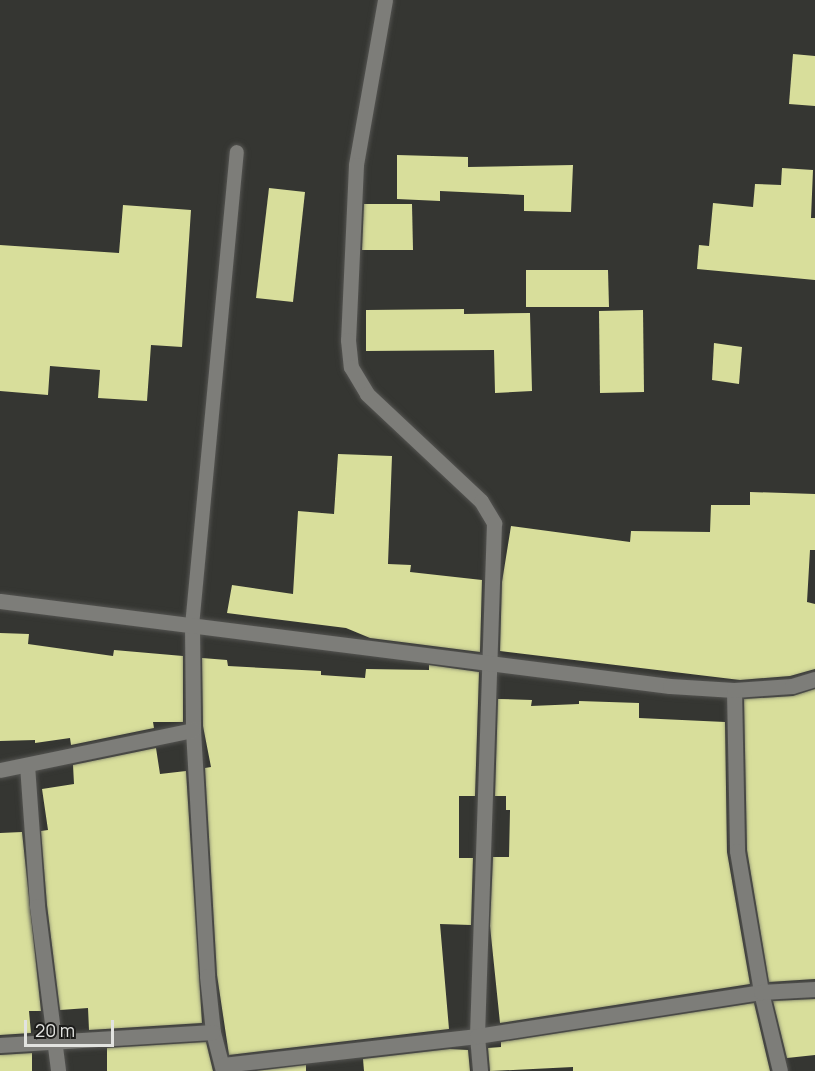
<!DOCTYPE html>
<html>
<head>
<meta charset="utf-8">
<style>
  body { margin:0 }
  #map { position:relative; width:815px; height:1071px; overflow:hidden; background:#353632; font-family:Manrope,sans-serif }
  div>[style] { position:absolute }
  [style*='--x'] { left:calc(var(--x)*1px); top:calc(var(--y)*1px); width:calc(var(--w)*1px); rotate:calc(var(--a)*1deg) }
  .building>* { inset:0; background:#d8de9b }
  .roads { filter:drop-shadow(0 0 2px #545451) drop-shadow(0 0 2px #545451) }
  .lane>* { height:14px; margin:-7px; padding:0 7px; transform-origin:7px; border-radius:7px; background:#7d7d79 }
  .street>* { height:15px; margin:-7.5px; padding:0 7.5px; transform-origin:7.5px; border-radius:7.5px; background:#7d7d79 }
  .secondary>* { height:15px; margin:-7.5px; padding:0 7.5px; transform-origin:7.5px; border-radius:7.5px; background:#7d7d79 }
  span { translate:-50% -50%; white-space:nowrap; text-align:center; line-height:1.15; -webkit-text-stroke:6px #1d1d1b; paint-order:stroke }
  .scale { position:absolute; left:24px; top:1020px; width:90px; height:27px; box-sizing:border-box; border:3px solid #e2e3e0; border-top:0; padding-left:8px; font-size:18px; line-height:21px; white-space:nowrap; color:#e2e3e0; -webkit-text-stroke:4px #1d1d1b; paint-order:stroke }
</style>
</head>
<body>
<div id="map">
  <div class="building">
    <i style="clip-path:polygon(793px 54px,815px 56px,815px 106px,789px 104px)"></i>
    <i style="clip-path:polygon(397px 155px,468px 157px,468px 167px,573px 165px,571px 212px,524px 211px,524px 195px,440px 191px,440px 201px,397px 199px)"></i>
    <i style="clip-path:polygon(782px 168px,813px 170px,811px 218px,815px 218px,815px 280px,697px 269px,699px 245px,709px 246px,713px 203px,753px 207px,755px 184px,781px 185px)"></i>
    <i style="clip-path:polygon(269px 188px,305px 192px,293px 302px,256px 298px)"></i>
    <i style="clip-path:polygon(364px 204px,412px 204px,413px 250px,362px 250px)"></i>
    <i style="clip-path:polygon(123px 205px,191px 210px,182px 347px,151px 345px,147px 401px,98px 398px,100px 370px,50px 366px,48px 395px,0 391px,0 245px,119px 253px)"></i>
    <i style="clip-path:polygon(526px 270px,608px 270px,609px 307px,526px 307px)"></i>
    <i style="clip-path:polygon(464px 309px,464px 314px,530px 313px,532px 391px,495px 393px,494px 350px,366px 351px,366px 310px)"></i>
    <i style="clip-path:polygon(643px 310px,644px 392px,600px 393px,599px 311px)"></i>
    <i style="clip-path:polygon(714px 343px,742px 347px,739px 384px,712px 380px)"></i>
    <i style="clip-path:polygon(338px 454px,392px 456px,388px 564px,411px 565px,410px 572px,482px 580px,480px 652px,370px 638px,346px 628px,227px 613px,232px 585px,293px 594px,298px 511px,334px 514px)"></i>
    <i style="clip-path:polygon(750px 492px,815px 494px,815px 550px,810px 550px,807px 602px,815px 604px,815px 669px,790px 676px,740px 680px,500px 651px,502px 582px,511px 526px,630px 542px,631px 531px,710px 532px,711px 505px,750px 505px)"></i>
    <i style="clip-path:polygon(0 633px,29px 634px,28px 644px,113px 656px,114px 650px,183px 656px,183px 722px,153px 722px,154px 728px,71px 745px,70px 738px,35px 743px,35px 740px,0 741px)"></i>
    <i style="clip-path:polygon(202px 658px,227px 660px,228px 666px,321px 671px,321px 675px,365px 678px,366px 669px,429px 670px,429px 665px,479px 672px,475px 796px,459px 796px,459px 858px,473px 858px,471px 925px,440px 924px,449px 1029px,229px 1055px,217px 975px,205px 768px,211px 767px,203px 726px)"></i>
    <i style="clip-path:polygon(815px 689px,815px 979px,769px 982px,747px 850px,744px 699px,793px 696px)"></i>
    <i style="clip-path:polygon(498px 699px,532px 700px,531px 706px,579px 704px,579px 701px,639px 703px,639px 718px,725px 722px,727px 852px,750px 984px,500px 1023px,490px 926px,493px 857px,509px 857px,510px 810px,506px 810px,506px 796px,495px 796px)"></i>
    <i style="clip-path:polygon(156px 748px,160px 774px,186px 771px,202px 1023px,89px 1030px,88px 1008px,60px 1010px,47px 905px,41px 831px,48px 830px,42px 789px,74px 784px,73px 765px)"></i>
    <i style="clip-path:polygon(22px 832px,41px 1011px,29px 1011px,31px 1033px,0 1035px,0 833px)"></i>
    <i style="clip-path:polygon(815px 999px,815px 1055px,787px 1058px,773px 1001px)"></i>
    <i style="clip-path:polygon(754px 1003px,770px 1071px,573px 1071px,573px 1067px,490px 1071px,488px 1048px,501px 1047px,501px 1042px)"></i>
    <i style="clip-path:polygon(206px 1042px,213px 1071px,107px 1071px,107px 1048px)"></i>
    <i style="clip-path:polygon(450px 1049px,468px 1050px,470px 1071px,364px 1071px,363px 1059px)"></i>
    <i style="clip-path:polygon(32px 1053px,32px 1071px,0 1071px,0 1055px)"></i>
    <i style="clip-path:polygon(306px 1065px,306px 1071px,256px 1071px)"></i>
  </div>
  <div class="roads">
    <div class="lane">
      <i style="--x:192;--y:626;--w:476;--a:-84.6"></i>
    </div>
    <div class="street">
      <i style="--x:385;--y:0;--w:168;--a:100"></i>
      <i style="--x:356;--y:165;--w:175;--a:92.6"></i>
      <i style="--x:348;--y:340;--w:27;--a:84"></i>
      <i style="--x:351;--y:367;--w:31;--a:59"></i>
      <i style="--x:367;--y:394;--w:156;--a:43.2"></i>
      <i style="--x:481;--y:501;--w:26;--a:59"></i>
      <i style="--x:494;--y:523;--w:513;--a:91.9"></i>
      <i style="--x:477;--y:1036;--w:35;--a:85"></i>
      <i style="--x:192;--y:626;--w:104;--a:89.4"></i>
      <i style="--x:193;--y:730;--w:246;--a:86.7"></i>
      <i style="--x:207;--y:976;--w:56;--a:83.9"></i>
      <i style="--x:213;--y:1032;--w:40;--a:75.6"></i>
      <i style="--x:734;--y:690;--w:161;--a:88.9"></i>
      <i style="--x:737;--y:851;--w:143;--a:80.3"></i>
      <i style="--x:761;--y:992;--w:81;--a:76.5"></i>
      <i style="--x:27;--y:765;--w:141;--a:85.9"></i>
      <i style="--x:37;--y:906;--w:166;--a:82.7"></i>
      <i style="--x:0;--y:770;--w:197;--a:-11.7"></i>
      <i style="--x:0;--y:1045;--w:213;--a:-3.5"></i>
      <i style="--x:223;--y:1065;--w:256;--a:-6.5"></i>
      <i style="--x:477;--y:1036;--w:287;--a:-8.8"></i>
      <i style="--x:761;--y:992;--w:54;--a:-3.2"></i>
    </div>
    <div class="secondary">
      <i style="--x:0;--y:601;--w:675;--a:7.23"></i>
      <i style="--x:670;--y:686;--w:64;--a:3.6"></i>
      <i style="--x:734;--y:690;--w:58;--a:-3.9"></i>
      <i style="--x:792;--y:686;--w:24;--a:-17"></i>
    </div>
  </div>
  <div class="scale">20 m</div>
</div>
</body>
</html>
